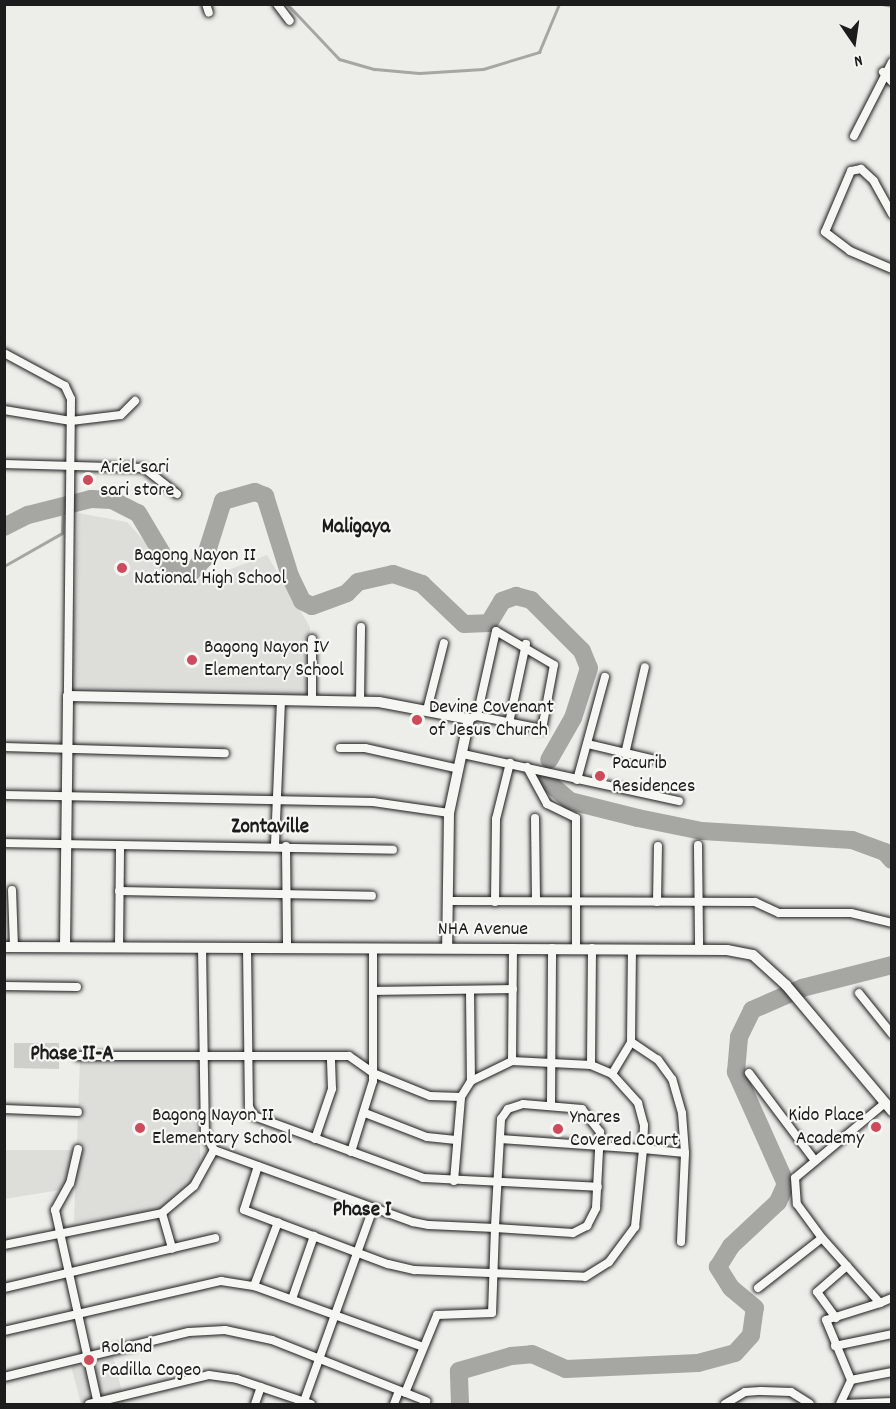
<!DOCTYPE html>
<html>
<head>
<meta charset="utf-8">
<style>
  body { margin:0 }
  #map { position:relative; width:896px; height:1409px; overflow:hidden; background:#edede9; font-family:Dekko,sans-serif }
  div>[style] { position:absolute }
  [style*='--x'] { left:calc(var(--x)*1px); top:calc(var(--y)*1px); width:calc(var(--w)*1px); rotate:calc(var(--a)*1deg) }
  .built>* { inset:0; background:#ddddda }
  .green>* { inset:0; background:#cececb }
  .stream>* { height:3px; margin:-1.5px; padding:0 1.5px; transform-origin:1.5px; border-radius:1.5px; background:#a6a6a3 }
  .river>* { height:18px; margin:-9px; padding:0 9px; transform-origin:9px; border-radius:9px; background:#a6a6a3 }
  .roads { filter:drop-shadow(0 0 2px #1c1c1c) drop-shadow(0 0 2px #1c1c1c) }
  .street>* { height:8px; margin:-4px; padding:0 4px; transform-origin:4px; border-radius:4px; background:#f6f6f2 }
  .secondary>* { height:10px; margin:-5px; padding:0 5px; transform-origin:5px; border-radius:5px; background:#f6f6f2 }
  .dots>* { width:16px; height:16px; translate:-50% -50%; box-sizing:border-box; border:3px solid #f6f6f2; border-radius:50% }
  span { translate:-50% -50%; white-space:nowrap; text-align:center; line-height:1.15; -webkit-text-stroke:4.5px #f6f6f2; paint-order:stroke }
  .poi-label { font-size:20px; color:#1c1c1c }
  .left { translate:0 -50%; text-align:left }
  .right { translate:-100% -50%; text-align:right }
  .street-label { font-size:20px; color:#1c1c1c }
  .neighbourhood-label { font-size:21px; color:#1c1c1c; font-weight:700 }
  .frame { position:absolute; inset:0; border:6px solid #1c1c1c; pointer-events:none }
  .north { position:absolute; left:824px; top:12px; width:60px; height:60px; -webkit-text-stroke:4px #f6f6f2; paint-order:stroke; rotate:167deg; font-size:16px; font-weight:700; line-height:24px; text-align:center; color:#1c1c1c }
  .north::after { content:''; display:block; margin:auto; width:21px; height:27px; background:#1c1c1c; clip-path:polygon(50% 0,100% 100%,50% 72%,0 100%) }
</style>
</head>
<body>
<div id="map">
  <div class="built">
    <i style="clip-path:polygon(78px 513px,127px 522px,177px 577px,205px 579px,267px 555px,310px 627px,310px 695px,72px 692px)"></i>
    <i style="clip-path:polygon(80px 1059px,200px 1059px,200px 1175px,163px 1211px,74px 1222px)"></i>
    <i style="clip-path:polygon(5px 1150px,76px 1150px,66px 1189px,5px 1199px)"></i>
    <i style="clip-path:polygon(113px 1356px,125px 1404px,81px 1404px,71px 1366px)"></i>
  </div>
  <div class="green">
    <i style="clip-path:polygon(14px 1043px,59px 1043px,59px 1069px,14px 1068px)"></i>
  </div>
  <div class="stream">
    <i style="--x:287;--y:4;--w:76;--a:46.6"></i>
    <i style="--x:339;--y:59;--w:37;--a:16"></i>
    <i style="--x:375;--y:69;--w:44;--a:5.2"></i>
    <i style="--x:419;--y:73;--w:64;--a:-3.6"></i>
    <i style="--x:483;--y:69;--w:59;--a:-16.9"></i>
    <i style="--x:539;--y:52;--w:52;--a:-67.4"></i>
    <i style="--x:882;--y:4;--w:10;--a:11"></i>
    <i style="--x:4;--y:566;--w:67;--a:-29.6"></i>
    <i style="--x:62;--y:533;--w:25;--a:-88"></i>
  </div>
  <div class="river">
    <i style="--x:4;--y:527;--w:27;--a:-27"></i>
    <i style="--x:28;--y:515;--w:65;--a:-14.3"></i>
    <i style="--x:91;--y:499;--w:21;--a:3"></i>
    <i style="--x:112;--y:500;--w:29;--a:27"></i>
    <i style="--x:138;--y:513;--w:63;--a:59.3"></i>
    <i style="--x:170;--y:567;--w:20;--a:27"></i>
    <i style="--x:188;--y:576;--w:25;--a:-47"></i>
    <i style="--x:205;--y:558;--w:60;--a:-72.5"></i>
    <i style="--x:223;--y:501;--w:33;--a:-16"></i>
    <i style="--x:255;--y:492;--w:11;--a:22"></i>
    <i style="--x:265;--y:496;--w:84;--a:72.6"></i>
    <i style="--x:290;--y:576;--w:28;--a:64"></i>
    <i style="--x:302;--y:601;--w:11;--a:27"></i>
    <i style="--x:312;--y:606;--w:37;--a:-20"></i>
    <i style="--x:347;--y:593;--w:16;--a:-45"></i>
    <i style="--x:358;--y:582;--w:36;--a:-13"></i>
    <i style="--x:393;--y:574;--w:31;--a:19"></i>
    <i style="--x:422;--y:584;--w:58;--a:43.6"></i>
    <i style="--x:464;--y:624;--w:25;--a:-2"></i>
    <i style="--x:489;--y:623;--w:26;--a:-59"></i>
    <i style="--x:502;--y:601;--w:15;--a:-20"></i>
    <i style="--x:516;--y:596;--w:16;--a:15"></i>
    <i style="--x:531;--y:600;--w:72;--a:45"></i>
    <i style="--x:582;--y:651;--w:18;--a:68"></i>
    <i style="--x:589;--y:668;--w:52;--a:107.7"></i>
    <i style="--x:573;--y:718;--w:48;--a:119.7"></i>
    <i style="--x:547;--y:781;--w:30;--a:41"></i>
    <i style="--x:570;--y:801;--w:70;--a:14"></i>
    <i style="--x:638;--y:818;--w:65;--a:11.5"></i>
    <i style="--x:702;--y:831;--w:150;--a:3.4"></i>
    <i style="--x:852;--y:840;--w:35;--a:20"></i>
    <i style="--x:885;--y:852;--w:11;--a:49"></i>
    <i style="--x:460;--y:1404;--w:33;--a:-92"></i>
    <i style="--x:459;--y:1371;--w:54;--a:-16.1"></i>
    <i style="--x:511;--y:1356;--w:21;--a:-5"></i>
    <i style="--x:532;--y:1354;--w:37;--a:24"></i>
    <i style="--x:566;--y:1369;--w:132;--a:-2.6"></i>
    <i style="--x:698;--y:1363;--w:38;--a:-15"></i>
    <i style="--x:735;--y:1353;--w:24;--a:-48"></i>
    <i style="--x:751;--y:1335;--w:27;--a:-82"></i>
    <i style="--x:755;--y:1308;--w:31;--a:-140"></i>
    <i style="--x:731;--y:1288;--w:25;--a:-122"></i>
    <i style="--x:718;--y:1267;--w:25;--a:-58"></i>
    <i style="--x:731;--y:1246;--w:64;--a:-43.1"></i>
    <i style="--x:778;--y:1202;--w:20;--a:-66"></i>
    <i style="--x:786;--y:1184;--w:123;--a:-114.1"></i>
    <i style="--x:736;--y:1072;--w:35;--a:-85"></i>
    <i style="--x:739;--y:1037;--w:30;--a:-64"></i>
    <i style="--x:752;--y:1010;--w:55;--a:-23.7"></i>
    <i style="--x:802;--y:988;--w:93;--a:-14.3"></i>
  </div>
  <div class="roads">
    <div class="street">
      <i style="--x:206;--y:4;--w:9;--a:72"></i>
      <i style="--x:277;--y:4;--w:21;--a:53"></i>
      <i style="--x:883;--y:72;--w:13;--a:48"></i>
      <i style="--x:854;--y:136;--w:83;--a:-62.8"></i>
      <i style="--x:892;--y:214;--w:38;--a:-119"></i>
      <i style="--x:874;--y:181;--w:18;--a:-137"></i>
      <i style="--x:861;--y:169;--w:10;--a:169"></i>
      <i style="--x:851;--y:171;--w:66;--a:113.1"></i>
      <i style="--x:825;--y:232;--w:31;--a:37"></i>
      <i style="--x:850;--y:251;--w:46;--a:23.2"></i>
      <i style="--x:4;--y:353;--w:69;--a:28.4"></i>
      <i style="--x:65;--y:386;--w:14;--a:65"></i>
      <i style="--x:71;--y:399;--w:297;--a:90.6"></i>
      <i style="--x:4;--y:410;--w:68;--a:9.3"></i>
      <i style="--x:71;--y:421;--w:50;--a:-6.8"></i>
      <i style="--x:121;--y:415;--w:20;--a:-45"></i>
      <i style="--x:4;--y:464;--w:140;--a:1.6"></i>
      <i style="--x:144;--y:468;--w:42;--a:38.2"></i>
      <i style="--x:312;--y:639;--w:61;--a:90"></i>
      <i style="--x:360;--y:701;--w:74;--a:-89.2"></i>
      <i style="--x:427;--y:710;--w:69;--a:-75.8"></i>
      <i style="--x:469;--y:719;--w:9;--a:-21"></i>
      <i style="--x:477;--y:716;--w:66;--a:11.3"></i>
      <i style="--x:542;--y:729;--w:65;--a:-79.4"></i>
      <i style="--x:554;--y:665;--w:67;--a:-149.6"></i>
      <i style="--x:496;--y:631;--w:87;--a:102.6"></i>
      <i style="--x:509;--y:723;--w:81;--a:-77.9"></i>
      <i style="--x:588;--y:744;--w:65;--a:13.4"></i>
      <i style="--x:4;--y:747;--w:221;--a:1.6"></i>
      <i style="--x:340;--y:748;--w:25;--a:0"></i>
      <i style="--x:365;--y:748;--w:96;--a:12.6"></i>
      <i style="--x:463;--y:754;--w:221;--a:12.3"></i>
      <i style="--x:625;--y:754;--w:89;--a:-77.1"></i>
      <i style="--x:527;--y:767;--w:42;--a:61.6"></i>
      <i style="--x:547;--y:804;--w:32;--a:26"></i>
      <i style="--x:576;--y:818;--w:130;--a:90"></i>
      <i style="--x:577;--y:780;--w:107;--a:-74.8"></i>
      <i style="--x:4;--y:795;--w:369;--a:1.1"></i>
      <i style="--x:373;--y:802;--w:77;--a:8.2"></i>
      <i style="--x:535;--y:818;--w:83;--a:89.3"></i>
      <i style="--x:4;--y:843;--w:389;--a:1"></i>
      <i style="--x:275;--y:844;--w:144;--a:-87.6"></i>
      <i style="--x:698;--y:845;--w:104;--a:89.4"></i>
      <i style="--x:286;--y:846;--w:101;--a:89.4"></i>
      <i style="--x:12;--y:890;--w:56;--a:88"></i>
      <i style="--x:119;--y:891;--w:253;--a:1.1"></i>
      <i style="--x:447;--y:901;--w:308;--a:0.2"></i>
      <i style="--x:755;--y:902;--w:26;--a:25"></i>
      <i style="--x:779;--y:913;--w:72;--a:0"></i>
      <i style="--x:851;--y:913;--w:42;--a:13.7"></i>
      <i style="--x:495;--y:902;--w:83;--a:-89.3"></i>
      <i style="--x:496;--y:819;--w:58;--a:-76"></i>
      <i style="--x:657;--y:902;--w:56;--a:-89"></i>
      <i style="--x:119;--y:946;--w:101;--a:-89.4"></i>
      <i style="--x:202;--y:947;--w:186;--a:89.1"></i>
      <i style="--x:205;--y:1133;--w:19;--a:62"></i>
      <i style="--x:214;--y:1150;--w:212;--a:19.9"></i>
      <i style="--x:413;--y:1222;--w:16;--a:11"></i>
      <i style="--x:429;--y:1225;--w:66;--a:2.6"></i>
      <i style="--x:495;--y:1228;--w:78;--a:3.7"></i>
      <i style="--x:573;--y:1233;--w:16;--a:-27"></i>
      <i style="--x:587;--y:1226;--w:20;--a:-63"></i>
      <i style="--x:596;--y:1208;--w:76;--a:-87"></i>
      <i style="--x:600;--y:1132;--w:29;--a:-128"></i>
      <i style="--x:582;--y:1109;--w:59;--a:-175.2"></i>
      <i style="--x:523;--y:1104;--w:16;--a:162"></i>
      <i style="--x:508;--y:1109;--w:12;--a:125"></i>
      <i style="--x:501;--y:1119;--w:109;--a:93.2"></i>
      <i style="--x:495;--y:1228;--w:85;--a:92"></i>
      <i style="--x:492;--y:1313;--w:55;--a:177.9"></i>
      <i style="--x:437;--y:1315;--w:84;--a:112.3"></i>
      <i style="--x:247;--y:947;--w:160;--a:89.3"></i>
      <i style="--x:249;--y:1107;--w:10;--a:61"></i>
      <i style="--x:254;--y:1116;--w:180;--a:20.1"></i>
      <i style="--x:423;--y:1178;--w:175;--a:2.9"></i>
      <i style="--x:4;--y:986;--w:73;--a:0.8"></i>
      <i style="--x:470;--y:990;--w:91;--a:89.4"></i>
      <i style="--x:373;--y:991;--w:140;--a:-0.8"></i>
      <i style="--x:859;--y:993;--w:53;--a:51.2"></i>
      <i style="--x:78;--y:1056;--w:271;--a:0"></i>
      <i style="--x:349;--y:1056;--w:29;--a:35"></i>
      <i style="--x:373;--y:1073;--w:61;--a:22"></i>
      <i style="--x:430;--y:1096;--w:31;--a:2"></i>
      <i style="--x:512;--y:1061;--w:113;--a:-89.5"></i>
      <i style="--x:591;--y:1065;--w:117;--a:-89.5"></i>
      <i style="--x:749;--y:1073;--w:110;--a:53.1"></i>
      <i style="--x:612;--y:1074;--w:37;--a:-59"></i>
      <i style="--x:631;--y:1042;--w:93;--a:-89.4"></i>
      <i style="--x:885;--y:1103;--w:117;--a:140.2"></i>
      <i style="--x:795;--y:1178;--w:26;--a:86"></i>
      <i style="--x:797;--y:1204;--w:42;--a:53.7"></i>
      <i style="--x:822;--y:1238;--w:87;--a:48.3"></i>
      <i style="--x:880;--y:1303;--w:13;--a:-23"></i>
      <i style="--x:551;--y:1104;--w:156;--a:-89.6"></i>
      <i style="--x:4;--y:1109;--w:74;--a:2.3"></i>
      <i style="--x:365;--y:1113;--w:66;--a:21.2"></i>
      <i style="--x:427;--y:1137;--w:29;--a:6"></i>
      <i style="--x:315;--y:1139;--w:53;--a:-71.2"></i>
      <i style="--x:332;--y:1089;--w:33;--a:-92"></i>
      <i style="--x:78;--y:1149;--w:35;--a:103"></i>
      <i style="--x:70;--y:1183;--w:31;--a:119"></i>
      <i style="--x:55;--y:1210;--w:199;--a:77.5"></i>
      <i style="--x:351;--y:1152;--w:74;--a:-72.8"></i>
      <i style="--x:373;--y:1081;--w:133;--a:-90"></i>
      <i style="--x:258;--y:1166;--w:46;--a:107.7"></i>
      <i style="--x:244;--y:1210;--w:154;--a:20.6"></i>
      <i style="--x:388;--y:1264;--w:27;--a:13"></i>
      <i style="--x:414;--y:1270;--w:171;--a:2.3"></i>
      <i style="--x:585;--y:1277;--w:28;--a:-32"></i>
      <i style="--x:609;--y:1262;--w:44;--a:-53.4"></i>
      <i style="--x:635;--y:1227;--w:78;--a:-84.1"></i>
      <i style="--x:643;--y:1149;--w:42;--a:5.4"></i>
      <i style="--x:685;--y:1153;--w:40;--a:-94.3"></i>
      <i style="--x:682;--y:1113;--w:35;--a:-106"></i>
      <i style="--x:672;--y:1079;--w:24;--a:-126"></i>
      <i style="--x:658;--y:1060;--w:32;--a:-146"></i>
      <i style="--x:454;--y:1181;--w:84;--a:-85.2"></i>
      <i style="--x:461;--y:1097;--w:19;--a:-58"></i>
      <i style="--x:471;--y:1081;--w:46;--a:-26"></i>
      <i style="--x:512;--y:1061;--w:79;--a:2.9"></i>
      <i style="--x:591;--y:1065;--w:23;--a:23"></i>
      <i style="--x:612;--y:1074;--w:39;--a:48"></i>
      <i style="--x:638;--y:1103;--w:23;--a:75"></i>
      <i style="--x:644;--y:1125;--w:24;--a:92"></i>
      <i style="--x:643;--y:1149;--w:143;--a:-176"></i>
      <i style="--x:162;--y:1213;--w:37;--a:74"></i>
      <i style="--x:681;--y:1242;--w:89;--a:-87.4"></i>
      <i style="--x:4;--y:1245;--w:161;--a:-11.4"></i>
      <i style="--x:162;--y:1213;--w:42;--a:-40.2"></i>
      <i style="--x:194;--y:1186;--w:41;--a:-60.9"></i>
      <i style="--x:254;--y:1286;--w:68;--a:-69.4"></i>
      <i style="--x:4;--y:1288;--w:217;--a:-13.3"></i>
      <i style="--x:758;--y:1288;--w:81;--a:-38"></i>
      <i style="--x:292;--y:1299;--w:67;--a:-70.8"></i>
      <i style="--x:836;--y:1318;--w:32;--a:-126"></i>
      <i style="--x:817;--y:1292;--w:40;--a:-41"></i>
      <i style="--x:4;--y:1331;--w:223;--a:-13"></i>
      <i style="--x:221;--y:1281;--w:33;--a:9"></i>
      <i style="--x:254;--y:1286;--w:177;--a:19.8"></i>
      <i style="--x:835;--y:1346;--w:58;--a:-11.9"></i>
      <i style="--x:4;--y:1377;--w:190;--a:-13.7"></i>
      <i style="--x:189;--y:1332;--w:36;--a:-3"></i>
      <i style="--x:225;--y:1330;--w:48;--a:12"></i>
      <i style="--x:272;--y:1340;--w:166;--a:21.6"></i>
      <i style="--x:851;--y:1380;--w:42;--a:-11"></i>
      <i style="--x:89;--y:1404;--w:123;--a:-13.6"></i>
      <i style="--x:209;--y:1375;--w:28;--a:8"></i>
      <i style="--x:237;--y:1379;--w:78;--a:18.7"></i>
      <i style="--x:255;--y:1404;--w:18;--a:-71"></i>
      <i style="--x:303;--y:1404;--w:207;--a:-70.3"></i>
      <i style="--x:394;--y:1404;--w:14;--a:-69"></i>
      <i style="--x:725;--y:1404;--w:23;--a:-31"></i>
      <i style="--x:745;--y:1392;--w:16;--a:-4"></i>
      <i style="--x:761;--y:1391;--w:30;--a:2"></i>
      <i style="--x:791;--y:1392;--w:22;--a:32"></i>
      <i style="--x:840;--y:1404;--w:26;--a:-65"></i>
      <i style="--x:851;--y:1380;--w:65;--a:-112.6"></i>
      <i style="--x:826;--y:1320;--w:57;--a:-17.5"></i>
      <i style="--x:843;--y:1404;--w:49;--a:-2.3"></i>
    </div>
    <div class="secondary">
      <i style="--x:65;--y:946;--w:250;--a:-89.3"></i>
      <i style="--x:68;--y:696;--w:311;--a:1.1"></i>
      <i style="--x:379;--y:702;--w:92;--a:10.7"></i>
      <i style="--x:469;--y:719;--w:96;--a:102"></i>
      <i style="--x:449;--y:813;--w:135;--a:90.8"></i>
      <i style="--x:4;--y:947;--w:723;--a:0.24"></i>
      <i style="--x:727;--y:950;--w:26;--a:11"></i>
      <i style="--x:753;--y:955;--w:45;--a:42.3"></i>
      <i style="--x:786;--y:985;--w:165;--a:49.9"></i>
    </div>
  </div>
  <div class="dots">
    <i style="left:88px;top:480px;background:#d1495b"></i>
    <i style="left:122px;top:568px;background:#d1495b"></i>
    <i style="left:192px;top:660px;background:#d1495b"></i>
    <i style="left:417px;top:720px;background:#d1495b"></i>
    <i style="left:600px;top:776px;background:#d1495b"></i>
    <i style="left:876px;top:1127px;background:#d1495b"></i>
    <i style="left:140px;top:1128px;background:#d1495b"></i>
    <i style="left:558px;top:1129px;background:#d1495b"></i>
    <i style="left:89px;top:1360px;background:#d1495b"></i>
  </div>
  <div class="poi-label">
    <span class="left" style="left:100px;top:480px">Ariel sari<br>sari store</span>
    <span class="left" style="left:134px;top:568px">Bagong Nayon II<br>National High School</span>
    <span class="left" style="left:204px;top:660px">Bagong Nayon IV<br>Elementary School</span>
    <span class="left" style="left:429px;top:720px">Devine Covenant<br>of Jesus Church</span>
    <span class="left" style="left:612px;top:776px">Pacurib<br>Residences</span>
    <span class="left" style="left:152px;top:1128px">Bagong Nayon II<br>Elementary School</span>
    <span class="right" style="left:864px;top:1128px">Kido Place<br>Academy</span>
    <span class="left" style="left:570px;top:1130px">Ynares<br>Covered Court</span>
    <span class="left" style="left:101px;top:1360px">Roland<br>Padilla Cogeo</span>
  </div>
  <div class="street-label">
    <span style="left:483px;top:930px">NHA Avenue</span>
  </div>
  <div class="neighbourhood-label">
    <span style="left:356px;top:528px">Maligaya</span>
    <span style="left:270px;top:828px">Zontaville</span>
    <span style="left:72px;top:1055px">Phase II-A</span>
    <span style="left:362px;top:1211px">Phase I</span>
  </div>
  <div class="frame"></div>
  <div class="north">N</div>
</div>
</body>
</html>
